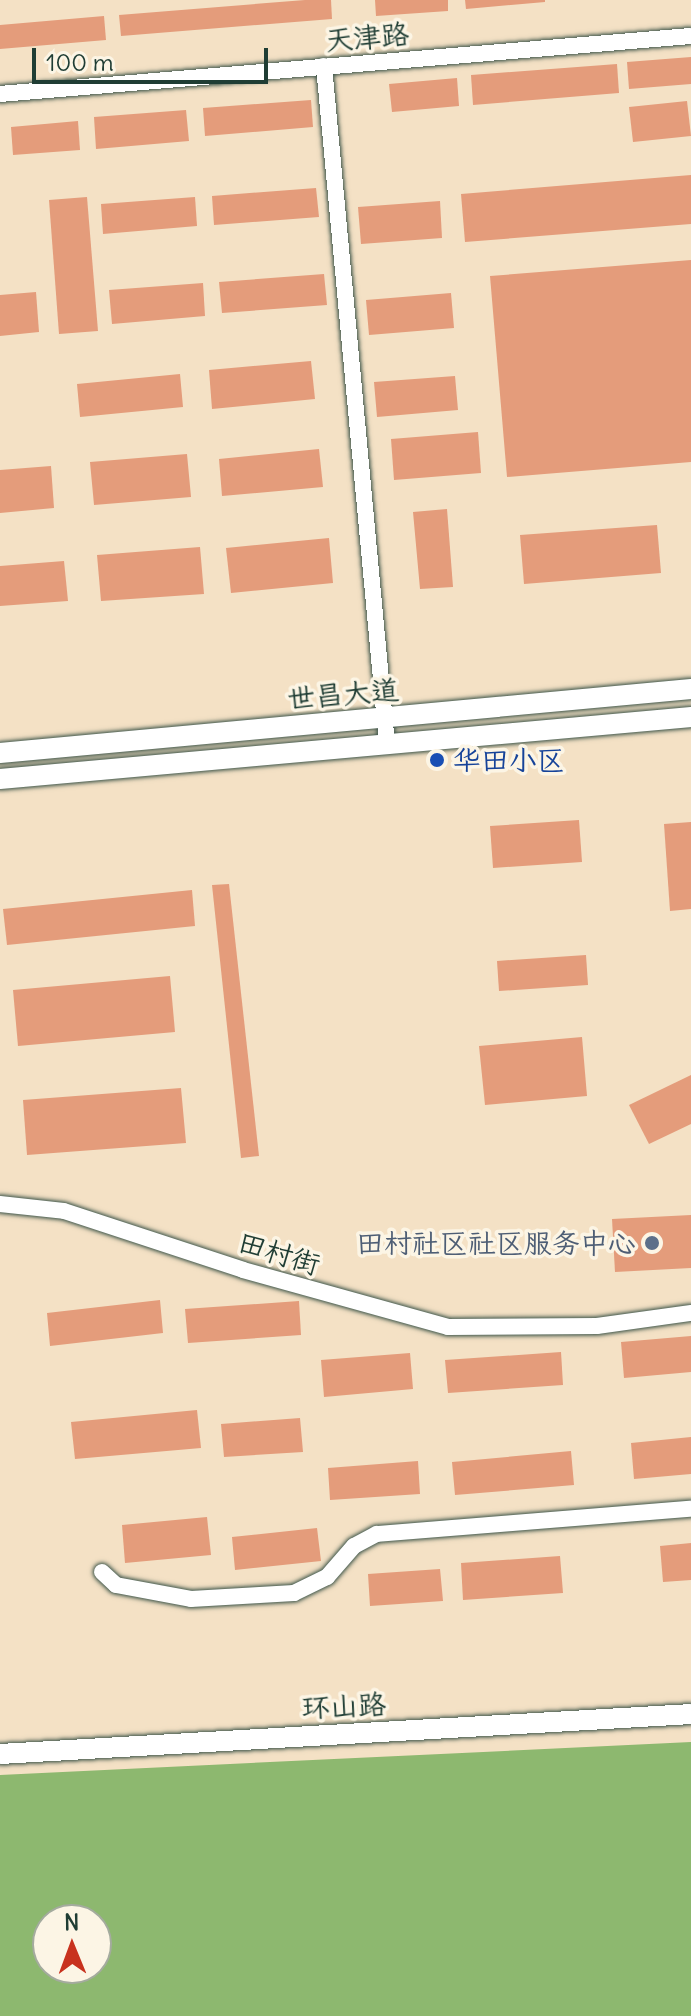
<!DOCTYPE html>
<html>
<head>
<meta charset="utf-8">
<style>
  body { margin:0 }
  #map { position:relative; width:691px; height:2016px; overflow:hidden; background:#f4e1c5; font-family:Delius,"LXGW WenKai TC",sans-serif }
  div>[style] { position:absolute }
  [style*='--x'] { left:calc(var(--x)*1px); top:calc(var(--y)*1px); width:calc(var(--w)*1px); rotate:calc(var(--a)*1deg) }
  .forest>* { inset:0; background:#8db86f }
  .building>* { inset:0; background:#e49c7b }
  .roads { filter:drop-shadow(0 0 2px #3f564a) drop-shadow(0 0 2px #3f564a) }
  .minor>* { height:16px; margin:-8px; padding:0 8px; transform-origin:8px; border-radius:8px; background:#fff }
  .major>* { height:20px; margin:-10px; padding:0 10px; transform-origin:10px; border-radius:10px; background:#fff }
  .dots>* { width:22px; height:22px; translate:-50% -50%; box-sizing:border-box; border:4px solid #fcf5e5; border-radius:50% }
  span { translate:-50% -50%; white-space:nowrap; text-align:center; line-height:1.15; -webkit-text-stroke:7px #fcf5e5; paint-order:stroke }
  .street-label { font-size:28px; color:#1f3d34 }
  .transit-label { font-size:28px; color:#164399 }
  .left { translate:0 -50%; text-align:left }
  .service-label { font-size:28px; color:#4e5e75 }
  .right { translate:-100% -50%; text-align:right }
  .north { position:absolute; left:32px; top:1904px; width:80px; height:80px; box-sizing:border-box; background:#fcf5e5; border:2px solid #a4ab9e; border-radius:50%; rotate:359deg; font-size:22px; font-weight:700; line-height:32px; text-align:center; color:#1f3d34 }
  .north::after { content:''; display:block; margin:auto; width:28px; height:36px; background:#c8321e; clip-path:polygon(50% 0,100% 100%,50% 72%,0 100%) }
  .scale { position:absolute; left:32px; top:48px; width:236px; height:36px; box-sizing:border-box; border:4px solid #1f3d34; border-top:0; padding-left:10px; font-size:24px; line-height:28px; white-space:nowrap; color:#1f3d34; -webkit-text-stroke:6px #fcf5e5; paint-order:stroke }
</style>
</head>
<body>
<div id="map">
  <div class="forest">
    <i style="clip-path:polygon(evenodd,691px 1742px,691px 2016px,0 2016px,0 1775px,691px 1742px,48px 1920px,96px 1920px,96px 1968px,48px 1968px,48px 1920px)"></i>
  </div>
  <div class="building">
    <i style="clip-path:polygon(305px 0,331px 0,332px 19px,121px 36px,119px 15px)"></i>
    <i style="clip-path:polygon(375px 0,448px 0,448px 11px,376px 16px)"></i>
    <i style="clip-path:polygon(465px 0,545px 0,545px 2px,466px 9px)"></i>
    <i style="clip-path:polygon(104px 16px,106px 40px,0 49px,0 25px)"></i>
    <i style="clip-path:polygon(691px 57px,691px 84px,629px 89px,627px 62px)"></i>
    <i style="clip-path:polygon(617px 64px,619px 93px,473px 105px,471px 75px)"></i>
    <i style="clip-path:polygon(457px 78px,459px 106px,392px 112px,389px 84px)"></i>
    <i style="clip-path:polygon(311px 100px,313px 127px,205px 136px,203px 108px)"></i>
    <i style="clip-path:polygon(687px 101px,691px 136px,633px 142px,629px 107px)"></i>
    <i style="clip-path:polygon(186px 110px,189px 141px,96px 149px,94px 117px)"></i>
    <i style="clip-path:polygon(78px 121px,80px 150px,13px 155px,11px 127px)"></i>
    <i style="clip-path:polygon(691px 175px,691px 224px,465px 242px,461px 194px)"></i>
    <i style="clip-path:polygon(316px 188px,319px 217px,214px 225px,212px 196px)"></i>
    <i style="clip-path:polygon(87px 197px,98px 331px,59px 334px,49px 200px)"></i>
    <i style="clip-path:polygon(195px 197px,197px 226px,103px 234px,101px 204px)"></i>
    <i style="clip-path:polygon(440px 201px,442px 238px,361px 244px,358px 207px)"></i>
    <i style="clip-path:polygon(691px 260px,691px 462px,507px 477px,490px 276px)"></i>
    <i style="clip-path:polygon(324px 274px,327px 305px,222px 313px,219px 282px)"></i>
    <i style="clip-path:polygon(203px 283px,205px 316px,112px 324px,109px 290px)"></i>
    <i style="clip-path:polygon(36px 292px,39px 332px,0 336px,0 295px)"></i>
    <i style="clip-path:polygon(451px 293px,454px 328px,369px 335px,366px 300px)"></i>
    <i style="clip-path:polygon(311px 361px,315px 399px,212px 409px,209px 370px)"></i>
    <i style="clip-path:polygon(180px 374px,183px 407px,80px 417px,77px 384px)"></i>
    <i style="clip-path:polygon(455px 376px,458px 410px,377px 417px,374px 382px)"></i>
    <i style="clip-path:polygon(478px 432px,481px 473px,394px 480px,391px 439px)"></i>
    <i style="clip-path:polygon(319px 449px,323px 487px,222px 496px,219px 459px)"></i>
    <i style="clip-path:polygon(187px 454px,191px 497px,94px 505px,90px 462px)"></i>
    <i style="clip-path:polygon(51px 466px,54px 508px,0 513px,0 470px)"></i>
    <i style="clip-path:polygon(447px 509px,453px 587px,420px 589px,413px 512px)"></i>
    <i style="clip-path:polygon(657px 525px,661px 573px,524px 584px,520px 535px)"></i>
    <i style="clip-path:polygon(329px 538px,333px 583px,231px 593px,226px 548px)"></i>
    <i style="clip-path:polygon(200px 547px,204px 594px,101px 601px,97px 555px)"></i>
    <i style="clip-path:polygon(64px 561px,68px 601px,0 606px,0 566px)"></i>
    <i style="clip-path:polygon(579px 820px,582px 862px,493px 868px,490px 826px)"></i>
    <i style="clip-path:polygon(691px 822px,691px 909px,670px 911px,664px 824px)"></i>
    <i style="clip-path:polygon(229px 884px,259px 1156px,241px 1158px,212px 885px)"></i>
    <i style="clip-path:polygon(192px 890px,195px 926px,7px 945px,3px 909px)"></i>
    <i style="clip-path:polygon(586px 955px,588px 985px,499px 991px,497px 961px)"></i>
    <i style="clip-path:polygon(170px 976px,175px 1032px,18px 1046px,13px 990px)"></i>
    <i style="clip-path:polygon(582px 1037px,587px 1096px,485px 1105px,479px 1046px)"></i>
    <i style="clip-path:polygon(691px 1075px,691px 1124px,649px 1144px,629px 1105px)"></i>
    <i style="clip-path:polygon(181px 1088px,186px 1143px,27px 1155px,23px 1100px)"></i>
    <i style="clip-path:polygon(691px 1215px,691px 1268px,615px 1272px,612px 1219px)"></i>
    <i style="clip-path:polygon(160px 1300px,163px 1333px,50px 1346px,47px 1313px)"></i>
    <i style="clip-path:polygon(299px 1301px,301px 1335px,188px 1343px,185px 1309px)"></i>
    <i style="clip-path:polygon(691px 1336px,691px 1372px,624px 1378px,621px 1342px)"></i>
    <i style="clip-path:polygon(561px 1352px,563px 1385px,448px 1393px,445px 1360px)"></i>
    <i style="clip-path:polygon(410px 1353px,413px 1389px,324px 1397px,321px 1360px)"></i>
    <i style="clip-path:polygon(197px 1410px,201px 1448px,75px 1459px,71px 1422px)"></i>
    <i style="clip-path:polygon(300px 1418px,303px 1452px,224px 1457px,221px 1424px)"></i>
    <i style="clip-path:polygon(691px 1437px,691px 1474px,634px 1479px,631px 1443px)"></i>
    <i style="clip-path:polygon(571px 1451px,574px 1485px,455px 1495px,452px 1462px)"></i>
    <i style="clip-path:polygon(418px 1461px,420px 1494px,330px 1500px,328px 1468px)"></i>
    <i style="clip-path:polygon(207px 1517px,211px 1555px,125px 1563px,122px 1525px)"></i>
    <i style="clip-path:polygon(317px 1528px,321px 1561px,235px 1570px,232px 1537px)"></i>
    <i style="clip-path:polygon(691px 1543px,691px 1580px,663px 1582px,660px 1546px)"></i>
    <i style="clip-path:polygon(560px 1556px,563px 1593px,463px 1600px,461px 1563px)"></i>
    <i style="clip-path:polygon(440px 1569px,443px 1601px,370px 1606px,368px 1574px)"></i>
  </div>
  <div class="roads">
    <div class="minor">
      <i style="--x:324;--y:66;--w:681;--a:84.69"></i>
      <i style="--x:0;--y:94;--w:693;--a:-4.8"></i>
      <i style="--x:0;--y:1204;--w:64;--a:6.2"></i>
      <i style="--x:64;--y:1211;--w:188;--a:18.2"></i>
      <i style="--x:243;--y:1270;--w:213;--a:15.5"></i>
      <i style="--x:448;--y:1327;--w:149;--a:-0.4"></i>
      <i style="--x:597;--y:1326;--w:95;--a:-7.9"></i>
      <i style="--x:102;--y:1572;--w:19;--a:43"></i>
      <i style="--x:116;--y:1585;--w:76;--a:10.6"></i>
      <i style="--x:191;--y:1599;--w:103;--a:-3.3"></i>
      <i style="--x:294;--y:1593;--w:37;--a:-26"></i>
      <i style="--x:327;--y:1577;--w:41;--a:-48.9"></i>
      <i style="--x:354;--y:1546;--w:26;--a:-28"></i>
      <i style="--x:377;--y:1534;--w:315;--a:-4.6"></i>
    </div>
    <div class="major">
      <i style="--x:0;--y:753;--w:694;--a:-5.29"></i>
      <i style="--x:0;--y:779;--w:694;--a:-5.13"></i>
      <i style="--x:0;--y:1754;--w:692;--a:-3.31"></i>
    </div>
  </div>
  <div class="dots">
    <i style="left:437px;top:760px;background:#1a4fb4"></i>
    <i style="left:652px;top:1243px;background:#5c6f8a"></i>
  </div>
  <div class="street-label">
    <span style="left:367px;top:37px;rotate:-5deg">天津路</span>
    <span style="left:343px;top:694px;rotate:-5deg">世昌大道</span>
    <span style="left:279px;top:1253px;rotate:17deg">田村街</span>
    <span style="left:344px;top:1706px;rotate:-3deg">环山路</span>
  </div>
  <div class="transit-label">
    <span class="left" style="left:453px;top:760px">华田小区</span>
  </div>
  <div class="service-label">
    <span class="right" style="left:636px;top:1243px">田村社区社区服务中心</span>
  </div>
  <div class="north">N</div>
  <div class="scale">100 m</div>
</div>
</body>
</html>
